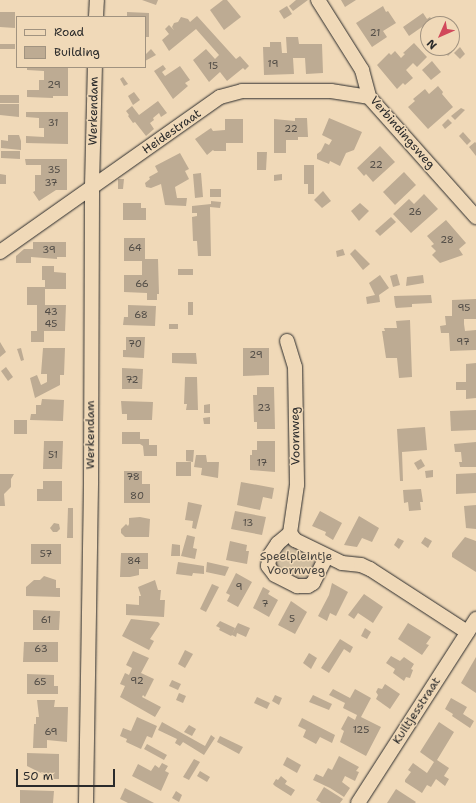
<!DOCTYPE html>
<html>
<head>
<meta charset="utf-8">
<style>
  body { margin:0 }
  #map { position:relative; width:476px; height:803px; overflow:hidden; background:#f0d9b8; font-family:"Shantell Sans",sans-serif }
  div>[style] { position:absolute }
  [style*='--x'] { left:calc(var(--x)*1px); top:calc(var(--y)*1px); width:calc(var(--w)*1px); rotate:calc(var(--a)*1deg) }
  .green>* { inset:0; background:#d0bda0 }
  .building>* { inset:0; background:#bdab93 }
  .roads { filter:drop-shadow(0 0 1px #2b2b2b) drop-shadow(0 0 1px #2b2b2b) }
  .minor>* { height:14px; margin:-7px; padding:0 7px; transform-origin:7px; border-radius:7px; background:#f0d9b8 }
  span { translate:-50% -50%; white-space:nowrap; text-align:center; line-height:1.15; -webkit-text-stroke:3px #f0d9b8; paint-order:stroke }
  .number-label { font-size:10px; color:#504b45 }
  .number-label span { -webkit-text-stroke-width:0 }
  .street-label { font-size:12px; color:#2b2b2b }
  .park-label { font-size:12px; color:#4c4842 }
  .legend { position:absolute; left:16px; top:16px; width:130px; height:52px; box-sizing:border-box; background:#f0d9b8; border:1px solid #a19380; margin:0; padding:5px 7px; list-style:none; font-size:12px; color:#2b2b2b }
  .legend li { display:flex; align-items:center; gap:8px; height:20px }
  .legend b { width:20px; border:1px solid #a19380 }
  .north { position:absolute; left:420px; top:16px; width:40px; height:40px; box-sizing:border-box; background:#f0d9b8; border:1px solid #a19380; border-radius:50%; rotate:225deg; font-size:11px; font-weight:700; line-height:16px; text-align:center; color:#2b2b2b }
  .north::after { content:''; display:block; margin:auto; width:14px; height:18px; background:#d1495b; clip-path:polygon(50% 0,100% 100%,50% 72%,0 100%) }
  .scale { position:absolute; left:16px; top:769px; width:99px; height:18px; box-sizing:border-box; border:2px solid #2b2b2b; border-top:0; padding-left:5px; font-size:12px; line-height:14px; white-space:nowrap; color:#2b2b2b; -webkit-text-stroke:3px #f0d9b8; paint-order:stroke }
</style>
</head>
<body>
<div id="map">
  <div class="green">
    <i style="clip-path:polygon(289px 543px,316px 558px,318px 562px,307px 583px,274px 569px,276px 553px,282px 544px)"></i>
  </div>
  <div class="building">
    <i style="clip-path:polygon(142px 0,158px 0,156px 5px)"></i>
    <i style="clip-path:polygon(223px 0,227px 0,241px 17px,224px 30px,210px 10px)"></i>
    <i style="clip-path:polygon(296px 0,308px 0,293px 11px,289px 6px)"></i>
    <i style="clip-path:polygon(341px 0,356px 0,345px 7px)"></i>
    <i style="clip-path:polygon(287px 6px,292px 14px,284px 19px,279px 11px)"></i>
    <i style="clip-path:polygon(383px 6px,386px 12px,388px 11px,396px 23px,383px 31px,387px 37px,372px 47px,356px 23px)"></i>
    <i style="clip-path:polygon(0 12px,15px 12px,15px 28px,0 27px)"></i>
    <i style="clip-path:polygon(127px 12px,149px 13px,149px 37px,145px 37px,145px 17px,127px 17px)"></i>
    <i style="clip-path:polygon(423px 13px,427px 19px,430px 17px,432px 20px,409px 36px,403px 27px)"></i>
    <i style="clip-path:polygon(197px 16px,236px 59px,240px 56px,249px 66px,245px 70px,243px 68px,227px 81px,220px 72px,209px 82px,193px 60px,206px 49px,215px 59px,219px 55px,196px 29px,169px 51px,162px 40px,169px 34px,165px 29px,169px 25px,174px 30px,172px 27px,174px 23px,178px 22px,181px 17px,188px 19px,190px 22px)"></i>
    <i style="clip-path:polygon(286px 37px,298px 37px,299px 44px,322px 44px,323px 73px,306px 74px,305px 58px,293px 58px,294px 74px,264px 75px,263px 47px,270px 47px,270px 42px,281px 42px,282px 53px,287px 53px)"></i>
    <i style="clip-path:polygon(414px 43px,427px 57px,417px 67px,413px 63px,406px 70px,413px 78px,405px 85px,403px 83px,397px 89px,377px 65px,389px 53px,391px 55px,395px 51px,401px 58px,405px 54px,403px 53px)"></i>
    <i style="clip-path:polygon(0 44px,15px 44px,15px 49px,0 49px)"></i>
    <i style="clip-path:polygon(460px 47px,465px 54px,460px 59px,454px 53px)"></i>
    <i style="clip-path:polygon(440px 48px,450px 48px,452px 52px,448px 56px,444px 51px,440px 55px,437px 51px)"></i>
    <i style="clip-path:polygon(151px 49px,156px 55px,145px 61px,145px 55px)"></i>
    <i style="clip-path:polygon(432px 61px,441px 72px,431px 80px,422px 70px)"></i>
    <i style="clip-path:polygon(163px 65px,166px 69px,162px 72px,165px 76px,180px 66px,190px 80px,185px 83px,188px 86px,173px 99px,154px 71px)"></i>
    <i style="clip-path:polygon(27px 67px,68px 67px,68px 96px,53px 96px,53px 98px,27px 97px,27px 90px,39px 90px,39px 80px,44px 80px,44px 71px,27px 70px)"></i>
    <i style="clip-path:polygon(123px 77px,128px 84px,124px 86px,120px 79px)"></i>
    <i style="clip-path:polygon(438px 86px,443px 92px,442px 94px,453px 107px,428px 129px,408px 107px,415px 101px,413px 99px,425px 89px,429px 94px)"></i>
    <i style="clip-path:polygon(134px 92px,140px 100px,133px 105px,128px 96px)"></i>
    <i style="clip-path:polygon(0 95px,19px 95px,19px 103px,0 103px)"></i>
    <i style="clip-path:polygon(158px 101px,167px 113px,161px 117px,159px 113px,153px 118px,154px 120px,150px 123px,154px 129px,146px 136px,135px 122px,133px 123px,128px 116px,129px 115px,126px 111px,132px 106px,139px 115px)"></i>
    <i style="clip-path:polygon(0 104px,19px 104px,19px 117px,0 115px)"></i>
    <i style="clip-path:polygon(461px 108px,465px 110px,455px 120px,451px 116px)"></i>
    <i style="clip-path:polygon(26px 112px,68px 112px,68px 144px,26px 143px,26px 136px,44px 137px,44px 128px,39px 128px,39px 118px,26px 117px)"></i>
    <i style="clip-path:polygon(295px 118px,307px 118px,308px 137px,298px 137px,298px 140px,286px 140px,286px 153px,274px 153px,274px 119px,295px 121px)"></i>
    <i style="clip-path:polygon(329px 118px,362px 132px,354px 150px,346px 153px,340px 166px,330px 161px,329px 164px,317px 159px,317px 154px,321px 151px,325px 143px,329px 145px,332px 140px,322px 135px)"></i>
    <i style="clip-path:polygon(225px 119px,243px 119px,243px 143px,226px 143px,226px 151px,214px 151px,213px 150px,207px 155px,195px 139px,211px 128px,213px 131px,225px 130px)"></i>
    <i style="clip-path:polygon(448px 119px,452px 123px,445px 129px,442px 125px)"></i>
    <i style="clip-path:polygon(463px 132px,471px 141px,467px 145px,459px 136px)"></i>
    <i style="clip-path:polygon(8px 135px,19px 135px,21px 141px,21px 150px,1px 148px,1px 140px,8px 141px)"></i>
    <i style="clip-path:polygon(475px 142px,476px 143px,476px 156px,469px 147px)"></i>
    <i style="clip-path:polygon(380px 146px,395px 162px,373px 182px,366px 174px,364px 176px,357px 168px)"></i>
    <i style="clip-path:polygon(1px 151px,20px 151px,20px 159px,1px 158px)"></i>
    <i style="clip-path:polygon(257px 152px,267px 152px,266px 170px,257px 170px)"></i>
    <i style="clip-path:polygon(180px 153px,189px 169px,185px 171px,189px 179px,175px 187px,177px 198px,187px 198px,186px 206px,165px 205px,161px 184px,151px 188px,146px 187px,145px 183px,150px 179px,149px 177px,158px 172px,155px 166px)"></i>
    <i style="clip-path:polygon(25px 159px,67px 159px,67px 190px,56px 190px,39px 201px,33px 192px,35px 191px,35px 175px,41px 175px,41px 165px,26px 165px)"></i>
    <i style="clip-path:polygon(304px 165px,314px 165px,314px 194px,308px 194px,308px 184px,304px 184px)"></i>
    <i style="clip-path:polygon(404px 172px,416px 185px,395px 205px,383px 192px)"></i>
    <i style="clip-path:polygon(201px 173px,203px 197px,195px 198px,193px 174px)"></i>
    <i style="clip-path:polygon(0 174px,6px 175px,6px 184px,0 184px)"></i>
    <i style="clip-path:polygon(282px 174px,282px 180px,274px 181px,274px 175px)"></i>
    <i style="clip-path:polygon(118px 179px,124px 179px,123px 189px,118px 189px)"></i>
    <i style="clip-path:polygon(210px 189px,221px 189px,221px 197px,210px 197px)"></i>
    <i style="clip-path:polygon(323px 191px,331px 201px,322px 208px,314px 200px)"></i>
    <i style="clip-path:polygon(424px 194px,438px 209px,411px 233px,393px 214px,409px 199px,414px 204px)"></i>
    <i style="clip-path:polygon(211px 201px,221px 202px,220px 208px,210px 207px,211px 256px,198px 256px,197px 241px,193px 241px,192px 217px,197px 216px,197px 213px,192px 213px,192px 206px,211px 204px)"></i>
    <i style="clip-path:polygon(123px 203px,141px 203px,141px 208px,146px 208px,146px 220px,123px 220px)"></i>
    <i style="clip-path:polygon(360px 203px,369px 211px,359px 221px,351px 211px)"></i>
    <i style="clip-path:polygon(391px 217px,396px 222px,380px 236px,375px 231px)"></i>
    <i style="clip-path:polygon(446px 220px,466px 243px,459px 249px,463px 255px,440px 263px,432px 255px,436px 251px,431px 246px,434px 244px,427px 236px)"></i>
    <i style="clip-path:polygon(124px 238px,145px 238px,145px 259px,158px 259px,159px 294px,157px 294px,157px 300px,147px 300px,147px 293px,124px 292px,124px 275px,142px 275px,142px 261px,124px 261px)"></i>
    <i style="clip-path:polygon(33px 242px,66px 242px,66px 257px,57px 257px,57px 259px,31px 257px,31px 263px,16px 263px,16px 256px,24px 249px,33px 249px)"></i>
    <i style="clip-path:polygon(343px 249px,345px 255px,337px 257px,336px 251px)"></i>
    <i style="clip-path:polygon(355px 249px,370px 264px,363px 270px,350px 254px)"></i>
    <i style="clip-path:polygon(42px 266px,54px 266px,54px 272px,66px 273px,66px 289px,45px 289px,45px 305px,66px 305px,65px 331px,44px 331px,44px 342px,31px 342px,31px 331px,37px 331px,37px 305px,27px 305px,27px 287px,45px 287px,45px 280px,42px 280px)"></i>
    <i style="clip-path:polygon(178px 269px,193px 269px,193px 275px,178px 275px)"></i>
    <i style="clip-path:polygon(397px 274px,400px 285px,393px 287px,390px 276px)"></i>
    <i style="clip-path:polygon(380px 275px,389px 288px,379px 295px,380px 302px,367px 304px,366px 297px,375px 295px,369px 283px)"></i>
    <i style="clip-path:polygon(423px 275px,424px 283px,406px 286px,407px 277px)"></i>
    <i style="clip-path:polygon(431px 295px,432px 303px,412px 304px,412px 307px,396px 308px,395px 305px,394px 296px)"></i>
    <i style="clip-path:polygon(476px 299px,476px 319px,464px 319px,464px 324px,465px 331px,476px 330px,476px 350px,450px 351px,449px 333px,441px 333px,440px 326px,446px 325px,445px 316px,452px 316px,452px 300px)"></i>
    <i style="clip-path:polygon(188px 302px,193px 302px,193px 315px,188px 315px)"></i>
    <i style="clip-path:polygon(128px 305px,156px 306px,155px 326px,123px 325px,124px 317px,128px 317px)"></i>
    <i style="clip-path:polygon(410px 320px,412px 377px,399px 378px,397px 358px,386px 358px,382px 331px,385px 331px,384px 328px,397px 328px,396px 321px)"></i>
    <i style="clip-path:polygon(169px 324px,178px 324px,178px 329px,169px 329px)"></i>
    <i style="clip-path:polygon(126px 337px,145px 337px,144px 358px,123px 357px,123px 350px,126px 350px)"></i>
    <i style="clip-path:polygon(0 342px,6px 352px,0 357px)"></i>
    <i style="clip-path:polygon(21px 348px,24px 360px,21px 361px,17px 349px)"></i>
    <i style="clip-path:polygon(43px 348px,65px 348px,64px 375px,60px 375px,60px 385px,35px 398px,30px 378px,37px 375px,41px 385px,47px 382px,47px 374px,41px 374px)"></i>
    <i style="clip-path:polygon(243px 348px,269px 348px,269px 375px,243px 376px)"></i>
    <i style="clip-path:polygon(172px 353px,196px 353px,197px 364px,172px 363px)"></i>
    <i style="clip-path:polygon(476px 363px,476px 398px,466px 399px,466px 390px,456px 390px,456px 382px,466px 382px,466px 364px)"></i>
    <i style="clip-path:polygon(6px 367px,13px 377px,8px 381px,1px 371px)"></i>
    <i style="clip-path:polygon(122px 368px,143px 369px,142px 389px,122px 389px)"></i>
    <i style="clip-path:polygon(185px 377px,197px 377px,198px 410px,186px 410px,187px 404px,184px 404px)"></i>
    <i style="clip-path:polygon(257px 387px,274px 387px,275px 429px,257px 429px,257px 422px,254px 422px,253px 395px,257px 395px)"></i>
    <i style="clip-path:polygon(42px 399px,64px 400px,63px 421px,30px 420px,31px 414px,36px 414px,36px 405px,41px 405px)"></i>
    <i style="clip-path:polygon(121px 401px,153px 402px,152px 420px,127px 420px,127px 414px,122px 414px)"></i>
    <i style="clip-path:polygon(210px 404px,210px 413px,204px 413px,204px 405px)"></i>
    <i style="clip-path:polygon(476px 410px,476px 430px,451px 431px,450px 411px)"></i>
    <i style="clip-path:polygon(210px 417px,210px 424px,204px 424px,203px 418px)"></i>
    <i style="clip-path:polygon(14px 420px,27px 420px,27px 434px,14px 434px)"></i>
    <i style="clip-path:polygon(425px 427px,427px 450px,402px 452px,403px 481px,400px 481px,397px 429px)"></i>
    <i style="clip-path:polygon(122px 432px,140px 432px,140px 439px,149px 439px,149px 445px,157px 445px,157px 456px,144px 456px,143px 446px,140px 444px,122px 444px)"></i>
    <i style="clip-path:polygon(44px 441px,63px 441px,62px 469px,43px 469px)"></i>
    <i style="clip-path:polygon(257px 441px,275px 441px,275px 472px,250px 470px,250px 455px,252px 455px,252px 450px,257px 450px)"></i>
    <i style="clip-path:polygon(476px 442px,476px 467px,460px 467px,459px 462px,462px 462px,461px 452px,455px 452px,454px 444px)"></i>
    <i style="clip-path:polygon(186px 450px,194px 450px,193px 462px,186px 461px)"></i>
    <i style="clip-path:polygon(196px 455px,206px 455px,207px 462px,219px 462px,218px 478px,201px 475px,202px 468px,194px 467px)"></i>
    <i style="clip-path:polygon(421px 459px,425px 466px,418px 470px,414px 463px)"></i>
    <i style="clip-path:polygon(176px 462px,191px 462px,191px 476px,176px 476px)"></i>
    <i style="clip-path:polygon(433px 470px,433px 477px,426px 478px,425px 471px)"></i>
    <i style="clip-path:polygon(124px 471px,142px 471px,142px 484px,150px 484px,150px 503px,124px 503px)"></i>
    <i style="clip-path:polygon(476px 473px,476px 493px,456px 494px,456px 474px)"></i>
    <i style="clip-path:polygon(0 474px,14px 474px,11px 479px,11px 487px,4px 494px,5px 506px,0 506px)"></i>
    <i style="clip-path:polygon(43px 481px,62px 481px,62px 501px,37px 501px,37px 489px,43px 489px)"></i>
    <i style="clip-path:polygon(241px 482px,274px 488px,272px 499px,263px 497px,260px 510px,237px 505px)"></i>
    <i style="clip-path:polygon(421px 489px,423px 502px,420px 502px,421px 510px,409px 511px,408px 502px,404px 503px,403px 490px)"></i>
    <i style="clip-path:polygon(188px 502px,202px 505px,196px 529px,192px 528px,193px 521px,185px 520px)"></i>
    <i style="clip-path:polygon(476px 505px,476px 529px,466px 528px,464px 506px)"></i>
    <i style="clip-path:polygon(68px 508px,73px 508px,73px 538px,67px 538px)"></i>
    <i style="clip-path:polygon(235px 511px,266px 517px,262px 535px,231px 529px)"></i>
    <i style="clip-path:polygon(320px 511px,342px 523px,333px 540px,325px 535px,326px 532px,312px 526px)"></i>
    <i style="clip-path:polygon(359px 516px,379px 528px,372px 542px,362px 538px,357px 547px,344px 545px)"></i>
    <i style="clip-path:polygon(140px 517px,150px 519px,149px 537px,125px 537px,121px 533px,121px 529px,126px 524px,128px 526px,129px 524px,129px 518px)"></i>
    <i style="clip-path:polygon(54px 523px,59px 524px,60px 529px,57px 532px,53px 532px,50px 528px)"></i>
    <i style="clip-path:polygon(187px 535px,195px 537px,193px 548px,197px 549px,195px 559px,181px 556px)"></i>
    <i style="clip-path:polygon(425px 537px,432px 541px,428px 548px,421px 543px)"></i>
    <i style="clip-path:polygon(465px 537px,476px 541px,476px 572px,452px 557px,452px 553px)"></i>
    <i style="clip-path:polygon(398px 538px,404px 541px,399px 549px,394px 545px)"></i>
    <i style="clip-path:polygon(230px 541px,247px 545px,246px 551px,249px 551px,247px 564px,226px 560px)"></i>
    <i style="clip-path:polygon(31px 544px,61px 544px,61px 564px,31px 564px)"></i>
    <i style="clip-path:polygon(172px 544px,180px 545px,180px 556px,171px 556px)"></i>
    <i style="clip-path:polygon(121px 553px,148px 553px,148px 569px,139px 569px,139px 575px,130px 577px,120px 577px)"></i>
    <i style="clip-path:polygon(178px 562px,204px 566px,204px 574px,193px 573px,192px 576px,176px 574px)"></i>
    <i style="clip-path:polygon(207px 562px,229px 567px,225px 576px,206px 572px)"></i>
    <i style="clip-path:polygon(236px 573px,252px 582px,238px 607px,227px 601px,230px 595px,226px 593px)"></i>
    <i style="clip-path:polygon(44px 576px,56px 580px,56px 588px,60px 588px,60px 597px,26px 596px,26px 587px,34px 580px,40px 580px)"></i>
    <i style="clip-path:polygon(155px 580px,158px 590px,161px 590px,160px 600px,165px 600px,164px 617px,126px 615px,126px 604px,139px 605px,139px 596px,141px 596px,138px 587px)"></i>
    <i style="clip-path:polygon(332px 583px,348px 592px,336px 616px,330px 613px,327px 621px,318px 616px,329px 595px)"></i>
    <i style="clip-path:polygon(212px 584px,219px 587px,206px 612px,200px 609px)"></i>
    <i style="clip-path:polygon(263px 587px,270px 591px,268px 594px,278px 600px,269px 617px,253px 608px)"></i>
    <i style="clip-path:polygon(364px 594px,383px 607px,373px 623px,358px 613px,354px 619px,348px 615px)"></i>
    <i style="clip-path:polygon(291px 601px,307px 612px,295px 634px,278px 625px)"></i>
    <i style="clip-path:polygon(33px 610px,60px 611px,59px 630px,33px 630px)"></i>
    <i style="clip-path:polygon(131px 619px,158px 622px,160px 624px,150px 639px,154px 641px,149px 650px,122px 636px)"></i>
    <i style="clip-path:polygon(220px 621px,235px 628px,232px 634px,238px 623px,250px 628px,246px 637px,237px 633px,236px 637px,232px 635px,231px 636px,219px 630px,220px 628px,216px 626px)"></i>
    <i style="clip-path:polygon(408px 623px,431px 637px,426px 644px,429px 645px,422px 655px,398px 639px)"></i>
    <i style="clip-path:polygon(365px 628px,371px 632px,367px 639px,361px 636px)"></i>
    <i style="clip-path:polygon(340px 639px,353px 647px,350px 653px,344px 649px,329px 673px,321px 668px)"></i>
    <i style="clip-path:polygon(24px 642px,58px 642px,58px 662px,23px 662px)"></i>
    <i style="clip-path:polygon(185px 650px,193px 654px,185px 668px,178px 664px)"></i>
    <i style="clip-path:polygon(133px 651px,149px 658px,141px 673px,154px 679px,145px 697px,143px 695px,142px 697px,161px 707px,155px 717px,120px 697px,125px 686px,120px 684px,125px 673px,129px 675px,132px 668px,126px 665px)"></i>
    <i style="clip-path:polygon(309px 653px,317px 658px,311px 669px,303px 663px)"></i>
    <i style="clip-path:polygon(391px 656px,400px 661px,404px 657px,414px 664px,411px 669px,413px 670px,410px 678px,406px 677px,404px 681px,393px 673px,395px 669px,386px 663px)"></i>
    <i style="clip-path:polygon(476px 657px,476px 693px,461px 683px)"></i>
    <i style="clip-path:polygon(27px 674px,54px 675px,54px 686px,58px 686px,58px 694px,27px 694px)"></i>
    <i style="clip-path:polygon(172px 680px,181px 684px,178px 690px,169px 686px)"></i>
    <i style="clip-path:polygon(385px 684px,400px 694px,390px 709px,376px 699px,378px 695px,376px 692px,378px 688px,382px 689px)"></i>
    <i style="clip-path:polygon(333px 689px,350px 698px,355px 689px,371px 698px,361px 717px,381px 727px,366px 756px,340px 742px,344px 731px,341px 729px,348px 716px,355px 720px,357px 715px,343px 708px,345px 703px,329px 695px)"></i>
    <i style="clip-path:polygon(179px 693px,186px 696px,183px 703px,176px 700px)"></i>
    <i style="clip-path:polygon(275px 695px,282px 698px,279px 705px,272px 701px)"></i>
    <i style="clip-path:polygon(313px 695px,332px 704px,329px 710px,309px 702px)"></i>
    <i style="clip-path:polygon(257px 697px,270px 703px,267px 709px,254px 703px)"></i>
    <i style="clip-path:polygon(451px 698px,467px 707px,463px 714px,474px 721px,470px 728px,452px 716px,453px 714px,445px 709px)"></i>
    <i style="clip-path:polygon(37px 700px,55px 700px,54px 707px,68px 707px,67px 742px,47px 740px,47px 748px,33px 748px,34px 724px,36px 724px,36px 717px,39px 717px)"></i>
    <i style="clip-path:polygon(137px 717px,157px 726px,152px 738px,147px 736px,141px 749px,126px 742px,127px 739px,120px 736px,123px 728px,131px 731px)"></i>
    <i style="clip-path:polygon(302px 718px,335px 735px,332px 743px,320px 737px,316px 744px,303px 737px,306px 730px,298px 726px)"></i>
    <i style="clip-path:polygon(162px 722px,205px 746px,211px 735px,215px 738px,204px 755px,183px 742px,180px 746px,175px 743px,177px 739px,158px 730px)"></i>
    <i style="clip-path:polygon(439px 722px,454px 732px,437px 760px,449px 768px,444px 776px,449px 779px,445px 786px,436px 779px,431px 787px,427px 785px,422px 793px,405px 782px,405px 780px,411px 772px,408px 770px,413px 763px,427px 773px,434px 762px,420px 752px)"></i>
    <i style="clip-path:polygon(189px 725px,196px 729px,192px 736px,184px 732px)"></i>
    <i style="clip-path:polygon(220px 736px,243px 747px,239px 754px,217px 742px)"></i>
    <i style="clip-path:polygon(147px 744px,167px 755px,164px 760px,144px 749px)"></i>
    <i style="clip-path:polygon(27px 753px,59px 754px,59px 779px,53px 779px,27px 766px)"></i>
    <i style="clip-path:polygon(339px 756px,359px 767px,356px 771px,359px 772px,355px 781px,345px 776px,342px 782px,350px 788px,344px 797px,330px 788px,313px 780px,316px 774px,323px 777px,328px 768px,332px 770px)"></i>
    <i style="clip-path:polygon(287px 757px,301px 765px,297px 773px,283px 765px)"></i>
    <i style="clip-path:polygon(194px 759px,200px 762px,189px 780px,183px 777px)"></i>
    <i style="clip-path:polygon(162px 763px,168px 766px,165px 771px,169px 773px,161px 791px,132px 776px,138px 764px,151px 771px,155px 765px,159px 768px)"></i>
    <i style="clip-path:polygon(200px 771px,210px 777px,207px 782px,197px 776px)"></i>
    <i style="clip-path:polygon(281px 776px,287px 781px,285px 784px,295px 790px,291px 796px,275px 786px,273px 784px,276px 779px,278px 780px)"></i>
    <i style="clip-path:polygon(324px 787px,343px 799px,340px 803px,321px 803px,316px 800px)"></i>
    <i style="clip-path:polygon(125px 788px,154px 803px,128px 803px,120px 799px)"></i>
    <i style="clip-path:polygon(396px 789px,416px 802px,415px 803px,387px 803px)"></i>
    <i style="clip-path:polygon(20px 790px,54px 791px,53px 803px,20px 803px)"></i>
    <i style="clip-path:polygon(176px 791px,182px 795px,179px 802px,172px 798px)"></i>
  </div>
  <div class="roads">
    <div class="minor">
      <i style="--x:318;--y:0;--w:83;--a:57.8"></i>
      <i style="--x:362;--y:70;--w:28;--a:75"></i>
      <i style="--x:369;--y:97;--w:161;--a:48.3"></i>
      <i style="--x:96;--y:17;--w:17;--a:-87"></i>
      <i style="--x:0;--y:252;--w:269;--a:-35.2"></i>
      <i style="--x:220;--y:97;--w:23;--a:-15"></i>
      <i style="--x:242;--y:91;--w:89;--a:0"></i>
      <i style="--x:331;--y:91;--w:38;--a:9"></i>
      <i style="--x:287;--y:341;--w:27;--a:73"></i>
      <i style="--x:295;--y:367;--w:118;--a:89"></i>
      <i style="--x:297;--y:485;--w:49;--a:98.3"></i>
      <i style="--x:290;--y:533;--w:9;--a:54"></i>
      <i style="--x:295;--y:540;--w:52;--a:26.1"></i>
      <i style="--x:342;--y:563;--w:19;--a:6"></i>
      <i style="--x:361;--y:565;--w:10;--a:24"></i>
      <i style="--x:370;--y:569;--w:116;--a:33"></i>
      <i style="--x:290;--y:533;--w:16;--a:140"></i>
      <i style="--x:278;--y:543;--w:14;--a:124"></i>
      <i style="--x:270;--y:555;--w:11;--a:100"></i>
      <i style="--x:268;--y:566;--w:11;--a:52"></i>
      <i style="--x:275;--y:575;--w:25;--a:27"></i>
      <i style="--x:297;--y:586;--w:11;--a:0"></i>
      <i style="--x:308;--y:586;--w:6;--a:-31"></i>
      <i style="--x:313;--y:583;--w:30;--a:-63"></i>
      <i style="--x:86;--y:803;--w:322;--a:-89.1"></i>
      <i style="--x:91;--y:481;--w:295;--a:-89.8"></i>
      <i style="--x:92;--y:186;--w:119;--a:-88.6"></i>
      <i style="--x:358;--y:803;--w:219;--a:-57.3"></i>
    </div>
  </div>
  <div class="number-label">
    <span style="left:375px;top:33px">21</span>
    <span style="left:273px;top:64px">19</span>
    <span style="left:213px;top:66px">15</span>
    <span style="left:54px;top:85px">29</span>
    <span style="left:53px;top:123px">31</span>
    <span style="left:291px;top:129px">22</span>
    <span style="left:376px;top:165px">22</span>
    <span style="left:54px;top:170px">35</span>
    <span style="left:51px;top:183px">37</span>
    <span style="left:415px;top:212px">26</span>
    <span style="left:447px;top:240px">28</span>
    <span style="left:135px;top:248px">64</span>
    <span style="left:49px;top:250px">39</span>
    <span style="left:142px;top:284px">66</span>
    <span style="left:464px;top:308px">95</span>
    <span style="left:51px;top:312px">43</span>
    <span style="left:141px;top:315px">68</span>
    <span style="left:51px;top:324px">45</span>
    <span style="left:463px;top:342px">97</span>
    <span style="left:135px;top:344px">70</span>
    <span style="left:256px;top:355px">29</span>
    <span style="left:132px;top:380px">72</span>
    <span style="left:264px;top:408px">23</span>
    <span style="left:53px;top:455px">51</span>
    <span style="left:262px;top:463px">17</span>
    <span style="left:133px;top:477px">78</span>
    <span style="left:137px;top:496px">80</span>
    <span style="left:248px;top:523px">13</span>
    <span style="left:46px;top:554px">57</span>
    <span style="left:134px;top:561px">84</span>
    <span style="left:239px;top:587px">9</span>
    <span style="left:265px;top:604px">7</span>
    <span style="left:292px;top:619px">5</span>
    <span style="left:46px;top:620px">61</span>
    <span style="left:41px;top:649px">63</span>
    <span style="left:137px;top:681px">92</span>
    <span style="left:40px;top:682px">65</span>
    <span style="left:361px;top:730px">125</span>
    <span style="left:51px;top:732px">69</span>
  </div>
  <div class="street-label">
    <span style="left:94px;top:111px;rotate:-89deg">Werkendam</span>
    <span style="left:172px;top:132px;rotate:-35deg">Heidestraat</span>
    <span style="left:402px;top:133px;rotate:49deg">Verbindingsweg</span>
    <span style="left:91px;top:435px;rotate:-90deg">Werkendam</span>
    <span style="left:296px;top:436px;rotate:-91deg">Voornweg</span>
    <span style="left:417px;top:711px;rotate:-57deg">Kuiltjesstraat</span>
  </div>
  <div class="park-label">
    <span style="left:296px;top:564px">Speelpleintje<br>Voornweg</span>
  </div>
  <ul class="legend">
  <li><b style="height:5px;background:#f0d9b8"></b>Road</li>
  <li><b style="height:11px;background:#bdab93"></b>Building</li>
  </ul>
  <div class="north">N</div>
  <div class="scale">50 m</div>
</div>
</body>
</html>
